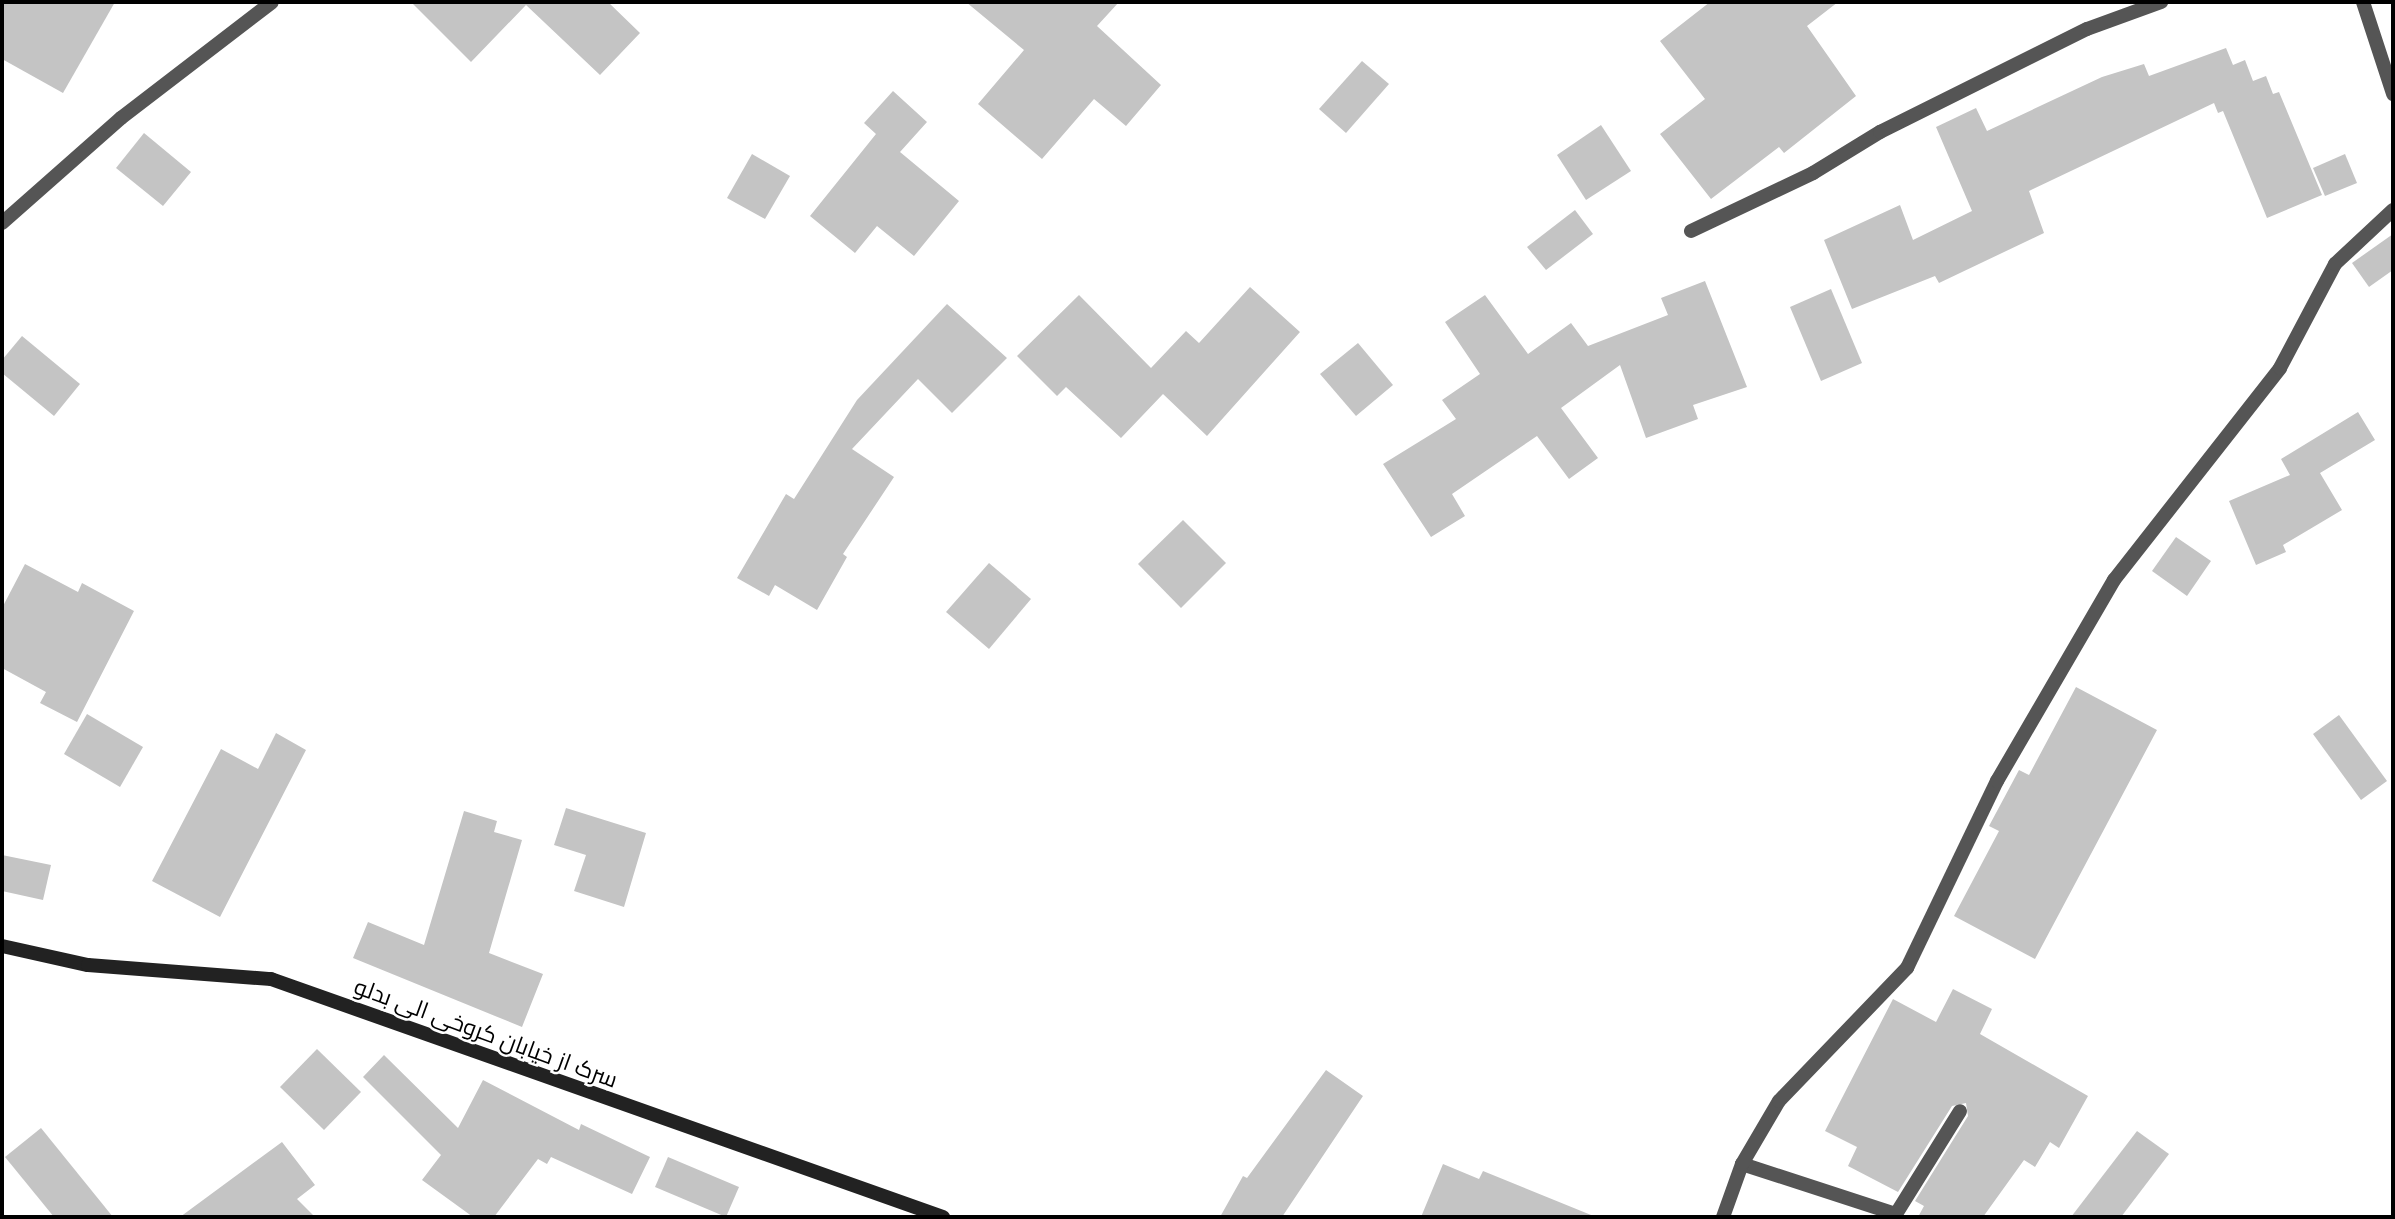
<!DOCTYPE html>
<html>
<head>
<meta charset="utf-8">
<style>
  body { margin:0 }
  #map { position:relative; width:2395px; height:1219px; overflow:hidden; background:#fff; font-family:Montserrat,Cairo,sans-serif }
  div>[style] { position:absolute }
  [style*='--x'] { left:calc(var(--x)*1px); top:calc(var(--y)*1px); width:calc(var(--w)*1px); rotate:calc(var(--a)*1deg) }
  .building>* { inset:0; background:#c4c4c4 }
  .lane>* { height:14px; margin:-7px; padding:0 7px; transform-origin:7px; border-radius:7px; background:#555 }
  .street>* { height:14px; margin:-7px; padding:0 7px; transform-origin:7px; border-radius:7px; background:#555 }
  .secondary>* { height:14px; margin:-7px; padding:0 7px; transform-origin:7px; border-radius:7px; background:#222 }
  span { translate:-50% -50%; white-space:nowrap; text-align:center; line-height:1.15; -webkit-text-stroke:5px #fff; paint-order:stroke }
  .street-label { font-size:23px; color:#000 }
  .frame { position:absolute; inset:0; border:4px solid #000; pointer-events:none }
</style>
</head>
<body>
<div id="map">
  <div class="building">
    <i style="clip-path:polygon(2px 2px,115px 2px,63px 93px,2px 59px)"></i>
    <i style="clip-path:polygon(411px 2px,608px 2px,640px 33px,600px 75px,526px 5px,471px 62px)"></i>
    <i style="clip-path:polygon(966px 2px,1119px 2px,1097px 26px,1161px 85px,1126px 126px,1094px 99px,1042px 159px,978px 104px,1024px 50px)"></i>
    <i style="clip-path:polygon(1710px 2px,1838px 2px,1807px 26px,1856px 96px,1784px 153px,1779px 147px,1711px 199px,1660px 134px,1705px 99px,1660px 41px)"></i>
    <i style="clip-path:polygon(2226px 48px,2233px 65px,2245px 60px,2253px 81px,2266px 76px,2273px 94px,2279px 92px,2322px 195px,2267px 218px,2223px 111px,2218px 113px,2214px 103px,2029px 191px,2044px 233px,1939px 283px,1935px 276px,1852px 309px,1824px 240px,1900px 205px,1913px 240px,1972px 211px,1936px 127px,1976px 108px,1987px 131px,2102px 77px,2144px 64px,2149px 76px)"></i>
    <i style="clip-path:polygon(1362px 61px,1389px 84px,1346px 133px,1319px 109px)"></i>
    <i style="clip-path:polygon(893px 91px,927px 122px,900px 152px,959px 201px,914px 256px,877px 226px,855px 253px,810px 216px,876px 134px,864px 123px)"></i>
    <i style="clip-path:polygon(1601px 125px,1631px 171px,1586px 200px,1557px 155px)"></i>
    <i style="clip-path:polygon(144px 133px,191px 172px,163px 206px,116px 168px)"></i>
    <i style="clip-path:polygon(752px 154px,790px 176px,765px 219px,727px 198px)"></i>
    <i style="clip-path:polygon(2345px 154px,2357px 183px,2325px 196px,2313px 168px)"></i>
    <i style="clip-path:polygon(1575px 210px,1593px 234px,1546px 270px,1527px 247px)"></i>
    <i style="clip-path:polygon(2393px 234px,2393px 270px,2369px 287px,2352px 263px)"></i>
    <i style="clip-path:polygon(1705px 281px,1747px 387px,1693px 405px,1698px 419px,1646px 438px,1620px 365px,1561px 408px,1598px 458px,1569px 479px,1537px 436px,1452px 494px,1465px 516px,1431px 537px,1383px 464px,1456px 419px,1442px 400px,1480px 374px,1445px 322px,1485px 295px,1528px 354px,1571px 323px,1588px 346px,1668px 315px,1661px 298px)"></i>
    <i style="clip-path:polygon(1250px 287px,1300px 332px,1207px 436px,1163px 394px,1121px 438px,1066px 387px,1057px 396px,1017px 356px,1079px 295px,1151px 368px,1186px 331px,1199px 343px)"></i>
    <i style="clip-path:polygon(1831px 289px,1862px 363px,1821px 381px,1790px 307px)"></i>
    <i style="clip-path:polygon(947px 304px,1007px 358px,952px 413px,918px 379px,852px 449px,894px 477px,843px 554px,847px 557px,817px 610px,775px 585px,769px 596px,737px 578px,786px 494px,794px 499px,857px 400px)"></i>
    <i style="clip-path:polygon(22px 336px,80px 384px,54px 416px,2px 373px,2px 360px)"></i>
    <i style="clip-path:polygon(1358px 343px,1393px 385px,1356px 416px,1320px 374px)"></i>
    <i style="clip-path:polygon(2358px 412px,2375px 440px,2320px 473px,2342px 510px,2283px 545px,2286px 552px,2256px 565px,2229px 501px,2290px 475px,2281px 459px)"></i>
    <i style="clip-path:polygon(1183px 520px,1226px 563px,1181px 608px,1138px 564px)"></i>
    <i style="clip-path:polygon(2176px 537px,2211px 561px,2187px 596px,2152px 571px)"></i>
    <i style="clip-path:polygon(989px 563px,1031px 599px,989px 649px,946px 612px)"></i>
    <i style="clip-path:polygon(25px 564px,78px 592px,82px 583px,134px 611px,77px 722px,40px 703px,46px 692px,2px 668px,2px 608px)"></i>
    <i style="clip-path:polygon(2076px 687px,2157px 730px,2035px 959px,1954px 916px,1999px 831px,1989px 826px,2019px 770px,2029px 775px)"></i>
    <i style="clip-path:polygon(87px 714px,143px 747px,120px 787px,64px 754px)"></i>
    <i style="clip-path:polygon(2339px 715px,2387px 781px,2361px 800px,2313px 734px)"></i>
    <i style="clip-path:polygon(276px 733px,306px 750px,220px 917px,152px 881px,221px 749px,258px 769px)"></i>
    <i style="clip-path:polygon(566px 808px,646px 833px,624px 907px,574px 891px,586px 855px,554px 845px)"></i>
    <i style="clip-path:polygon(464px 811px,497px 821px,494px 832px,522px 840px,489px 953px,543px 974px,522px 1027px,353px 958px,368px 922px,424px 945px)"></i>
    <i style="clip-path:polygon(2px 855px,51px 865px,43px 900px,2px 891px)"></i>
    <i style="clip-path:polygon(1953px 989px,1992px 1009px,1980px 1034px,2088px 1096px,2059px 1148px,2050px 1142px,2035px 1167px,2024px 1160px,1983px 1217px,1918px 1217px,1924px 1206px,1915px 1201px,1968px 1116px,1966px 1103px,1952px 1106px,1898px 1192px,1848px 1166px,1857px 1147px,1825px 1131px,1893px 999px,1936px 1022px)"></i>
    <i style="clip-path:polygon(317px 1049px,361px 1092px,324px 1130px,280px 1087px)"></i>
    <i style="clip-path:polygon(384px 1055px,458px 1128px,483px 1080px,579px 1130px,581px 1124px,650px 1157px,632px 1194px,551px 1157px,547px 1164px,538px 1159px,494px 1217px,473px 1217px,422px 1180px,441px 1155px,363px 1077px)"></i>
    <i style="clip-path:polygon(1326px 1070px,1363px 1096px,1282px 1217px,1220px 1217px,1243px 1176px,1247px 1178px)"></i>
    <i style="clip-path:polygon(41px 1128px,113px 1217px,54px 1217px,5px 1157px)"></i>
    <i style="clip-path:polygon(2137px 1131px,2169px 1154px,2121px 1217px,2071px 1217px)"></i>
    <i style="clip-path:polygon(282px 1142px,315px 1185px,297px 1199px,315px 1217px,180px 1217px)"></i>
    <i style="clip-path:polygon(668px 1157px,739px 1187px,726px 1217px,655px 1187px)"></i>
    <i style="clip-path:polygon(1443px 1164px,1479px 1179px,1483px 1171px,1596px 1217px,1421px 1217px)"></i>
  </div>
  <div class="lane">
    <i style="--x:1691;--y:231;--w:135;--a:-25.4"></i>
    <i style="--x:1813;--y:173;--w:79;--a:-31.5"></i>
    <i style="--x:1880;--y:132;--w:231;--a:-26.5"></i>
    <i style="--x:2087;--y:29;--w:79;--a:-20"></i>
    <i style="--x:1742;--y:1164;--w:162;--a:18"></i>
    <i style="--x:1896;--y:1214;--w:121;--a:-58.1"></i>
    <i style="--x:1723;--y:1217;--w:56;--a:-70.3"></i>
    <i style="--x:1742;--y:1164;--w:73;--a:-59.6"></i>
    <i style="--x:1779;--y:1101;--w:185;--a:-46.1"></i>
    <i style="--x:1907;--y:968;--w:208;--a:-64.3"></i>
    <i style="--x:1997;--y:781;--w:233;--a:-59.8"></i>
    <i style="--x:2114;--y:580;--w:269;--a:-51.9"></i>
    <i style="--x:2280;--y:368;--w:118;--a:-62.1"></i>
    <i style="--x:2335;--y:264;--w:79;--a:-43"></i>
  </div>
  <div class="street">
    <i style="--x:2363;--y:2;--w:97;--a:71.9"></i>
    <i style="--x:2;--y:223;--w:159;--a:-41.4"></i>
    <i style="--x:121;--y:118;--w:190;--a:-37.5"></i>
  </div>
  <div class="secondary">
    <i style="--x:2;--y:946;--w:88;--a:12.5"></i>
    <i style="--x:88;--y:965;--w:184;--a:4.4"></i>
    <i style="--x:271;--y:979;--w:713;--a:19.5"></i>
  </div>
  <div class="street-label">
    <span style="left:486px;top:1033px;rotate:20deg">سرک از خیابان کروخی الی بدلو</span>
  </div>
  <div class="frame"></div>
</div>
</body>
</html>
